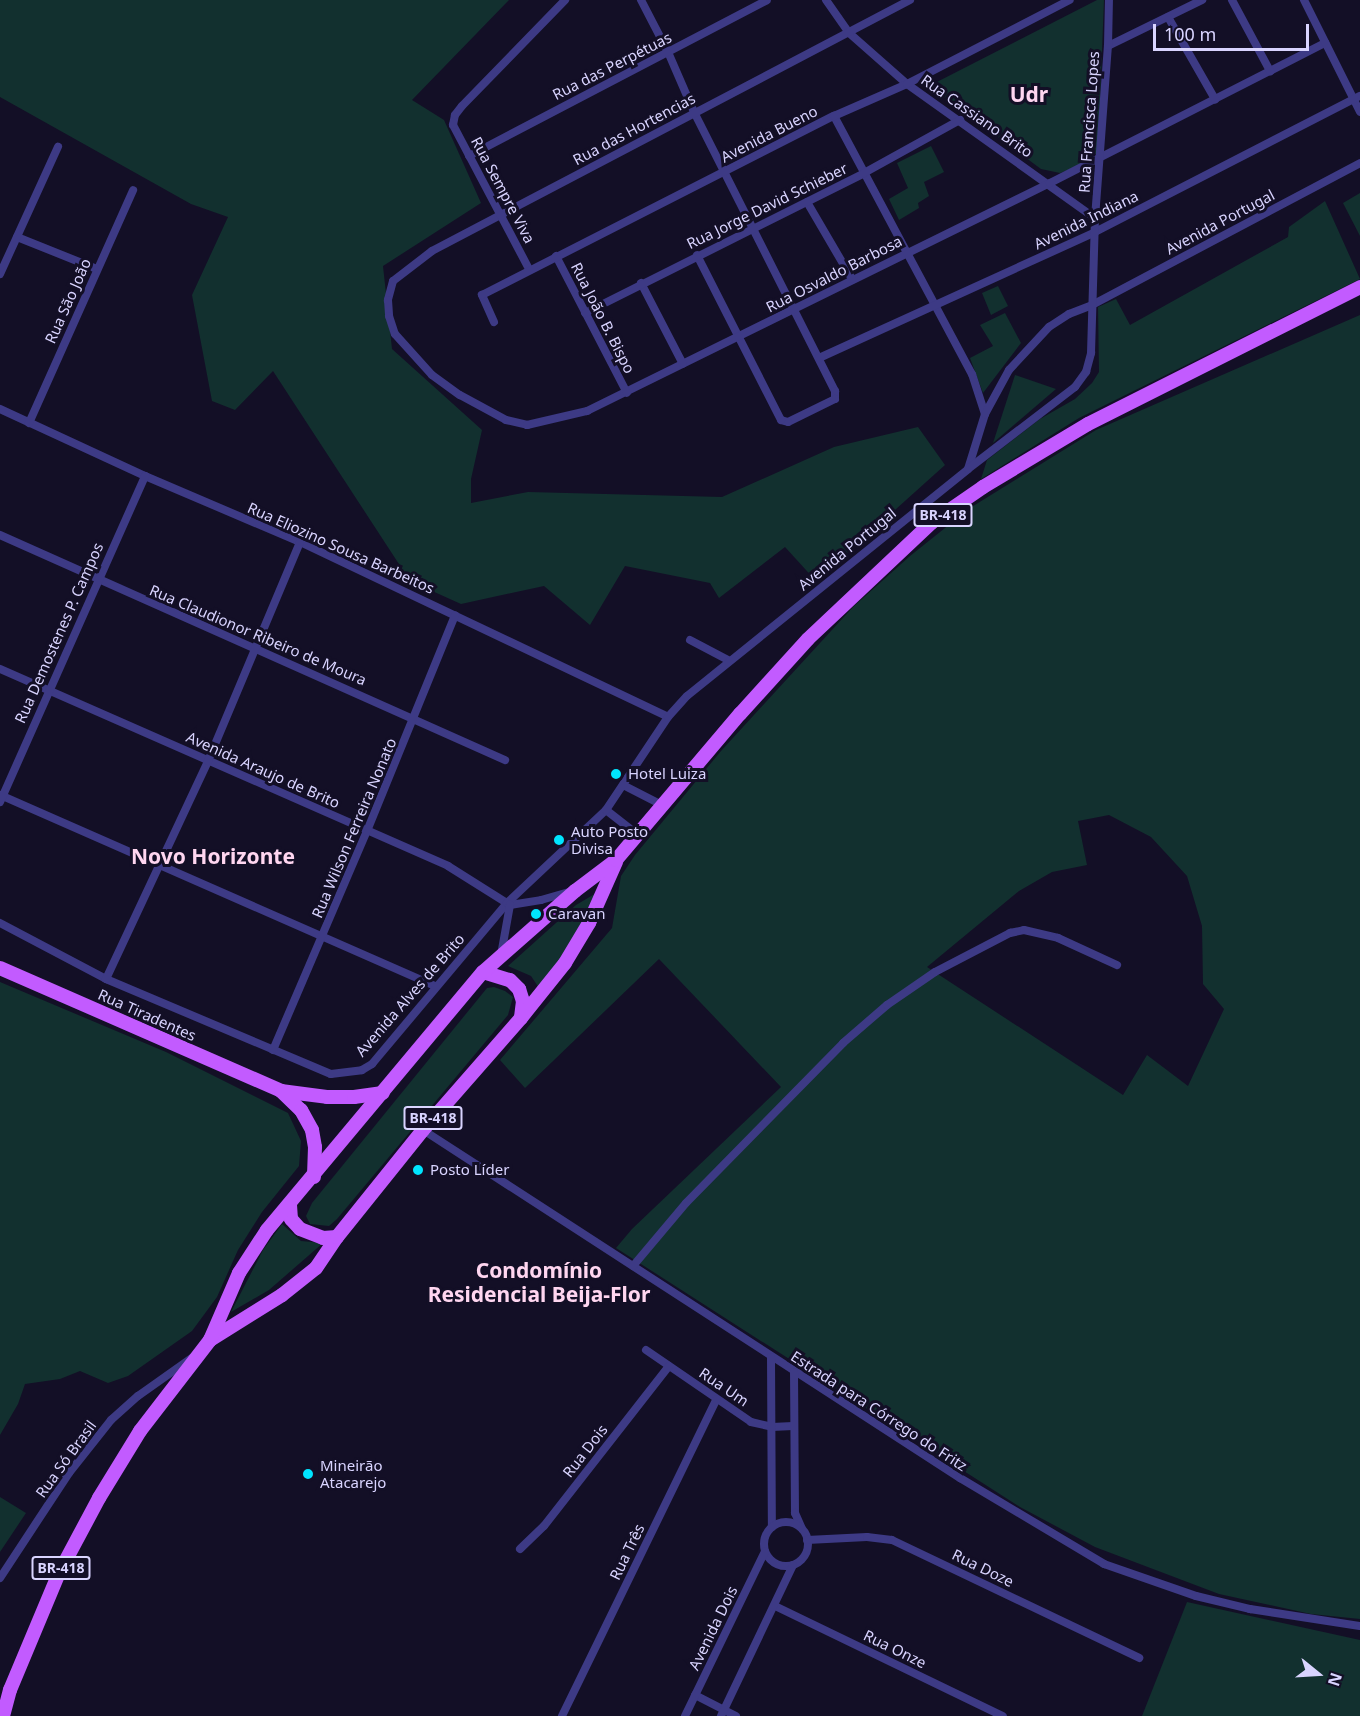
<!DOCTYPE html>
<html>
<head>
<meta charset="utf-8">
<style>
  body { margin:0 }
  #map { position:relative; width:1360px; height:1716px; overflow:hidden; background:#130f26; font-family:"Noto Sans",sans-serif }
  div>[style] { position:absolute }
  [style*='--x'] { left:calc(var(--x)*1px); top:calc(var(--y)*1px); width:calc(var(--w)*1px); rotate:calc(var(--a)*1deg) }
  .green>* { inset:0; background:#12302f }
  .minor>* { height:8px; margin:-4px; padding:0 4px; transform-origin:4px; border-radius:4px; background:#3d3a85 }
  .minor>.ring { margin:-4px; padding:0; box-sizing:content-box; background:none; border:8px solid #3d3a85; border-radius:50% }
  .primary>* { height:14px; margin:-7px; padding:0 7px; transform-origin:7px; border-radius:7px; background:#c25bff }
  .dots>* { width:16px; height:16px; translate:-50% -50%; box-sizing:border-box; border:3px solid #130f26; border-radius:50% }
  span { translate:-50% -50%; white-space:nowrap; text-align:center; line-height:1.15; -webkit-text-stroke:6px #130f26; paint-order:stroke }
  .shield-label span { padding:2px 4px; background:#130f26; border:2px solid; border-radius:4px; -webkit-text-stroke-width:0 }
  .shield-label { font-size:14px; color:#d9d4ff; font-weight:700 }
  .street-label { font-size:15px; color:#d9d4ff }
  .poi-label { font-size:15px; color:#d9d4ff }
  .left { translate:0 -50%; text-align:left }
  .district-label { font-size:21px; color:#ffd6f0; font-weight:700 }
  .north { position:absolute; left:1288px; top:1644px; width:60px; height:60px; -webkit-text-stroke:4px #130f26; paint-order:stroke; rotate:108deg; font-size:16px; font-weight:700; line-height:24px; text-align:center; color:#d9d4ff }
  .north::after { content:''; display:block; margin:auto; width:21px; height:27px; background:#d9d4ff; clip-path:polygon(50% 0,100% 100%,50% 72%,0 100%) }
  .scale { position:absolute; left:1153px; top:24px; width:156px; height:27px; box-sizing:border-box; border:3px solid #d9d4ff; border-top:0; padding-left:8px; font-size:18px; line-height:21px; white-space:nowrap; color:#d9d4ff; -webkit-text-stroke:4px #130f26; paint-order:stroke }
</style>
</head>
<body>
<div id="map">
  <div class="green">
    <i style="clip-path:polygon(0 0,509px 0,412px 100px,444px 120px,481px 203px,383px 266px,392px 349px,482px 430px,471px 479px,471px 503px,528px 492px,722px 497px,834px 447px,918px 427px,945px 465px,816px 581px,785px 547px,719px 598px,710px 583px,625px 566px,590px 625px,544px 586px,461px 604px,410px 581px,273px 371px,235px 410px,212px 401px,192px 295px,228px 217px,191px 204px,0 97px)"></i>
    <i style="clip-path:polygon(1097px 0,1104px 0,1098px 152px,1076px 167px,1060px 173px,1041px 169px,929px 86px)"></i>
    <i style="clip-path:polygon(931px 146px,944px 172px,924px 182px,929px 196px,918px 203px,919px 208px,899px 220px,889px 199px,908px 188px,897px 163px)"></i>
    <i style="clip-path:polygon(1360px 193px,1360px 236px,1343px 203px)"></i>
    <i style="clip-path:polygon(1325px 201px,1360px 279px,1079px 418px,981px 479px,987px 460px,1040px 419px,1075px 399px,1092px 383px,1099px 372px,1098px 307px,1116px 299px,1130px 325px,1288px 237px,1289px 227px)"></i>
    <i style="clip-path:polygon(998px 286px,1008px 306px,991px 315px,982px 293px)"></i>
    <i style="clip-path:polygon(1005px 313px,1021px 343px,983px 393px,970px 358px,993px 346px,980px 325px)"></i>
    <i style="clip-path:polygon(evenodd,1360px 315px,1360px 1619px,1311px 1614px,1219px 1594px,1095px 1547px,1020px 1507px,616px 1248px,632px 1229px,781px 1087px,659px 959px,525px 1088px,500px 1060px,612px 928px,621px 876px,635px 855px,721px 751px,853px 607px,910px 556px,970px 508px,1096px 430px,1360px 315px,1109px 815px,1151px 837px,1187px 876px,1202px 926px,1203px 984px,1224px 1009px,1188px 1086px,1147px 1055px,1123px 1095px,927px 967px,1019px 891px,1052px 872px,1087px 865px,1078px 821px,1109px 815px)"></i>
    <i style="clip-path:polygon(1015px 375px,1056px 389px,993px 443px)"></i>
    <i style="clip-path:polygon(598px 892px,565px 955px,539px 988px,531px 976px,508px 966px,576px 905px)"></i>
    <i style="clip-path:polygon(0 982px,166px 1052px,288px 1113px,301px 1141px,299px 1166px,262px 1212px,238px 1250px,217px 1297px,192px 1331px,128px 1376px,108px 1383px,80px 1371px,60px 1379px,25px 1384px,18px 1404px,0 1435px)"></i>
    <i style="clip-path:polygon(494px 987px,505px 991px,513px 997px,508px 1015px,337px 1219px,329px 1226px,310px 1224px,306px 1216px,312px 1203px,487px 988px)"></i>
    <i style="clip-path:polygon(282px 1224px,301px 1241px,323px 1243px,269px 1290px,231px 1312px,263px 1250px)"></i>
    <i style="clip-path:polygon(0 1497px,26px 1513px,0 1552px)"></i>
    <i style="clip-path:polygon(1187px 1602px,1360px 1640px,1360px 1716px,1142px 1716px)"></i>
  </div>
  <div class="minor">
    <i style="--x:641;--y:0;--w:59;--a:62.6"></i>
    <i style="--x:668;--y:52;--w:65;--a:66.6"></i>
    <i style="--x:694;--y:112;--w:313;--a:63.2"></i>
    <i style="--x:835;--y:391;--w:8;--a:90"></i>
    <i style="--x:835;--y:399;--w:52;--a:153.9"></i>
    <i style="--x:788;--y:422;--w:7;--a:-164"></i>
    <i style="--x:781;--y:420;--w:185;--a:-117"></i>
    <i style="--x:826;--y:0;--w:39;--a:55"></i>
    <i style="--x:848;--y:32;--w:79;--a:41.4"></i>
    <i style="--x:907;--y:84;--w:231;--a:35.5"></i>
    <i style="--x:910;--y:0;--w:540;--a:152.3"></i>
    <i style="--x:432;--y:251;--w:49;--a:142.4"></i>
    <i style="--x:393;--y:281;--w:20;--a:105"></i>
    <i style="--x:388;--y:300;--w:16;--a:86"></i>
    <i style="--x:389;--y:316;--w:19;--a:72"></i>
    <i style="--x:395;--y:334;--w:55;--a:47.9"></i>
    <i style="--x:432;--y:375;--w:34;--a:36"></i>
    <i style="--x:460;--y:395;--w:52;--a:28.5"></i>
    <i style="--x:506;--y:420;--w:22;--a:13"></i>
    <i style="--x:527;--y:425;--w:62;--a:-13.1"></i>
    <i style="--x:587;--y:411;--w:516;--a:-26.22"></i>
    <i style="--x:1050;--y:183;--w:309;--a:-27"></i>
    <i style="--x:1232;--y:0;--w:81;--a:61.8"></i>
    <i style="--x:1304;--y:0;--w:125;--a:63.4"></i>
    <i style="--x:1168;--y:17;--w:95;--a:60.2"></i>
    <i style="--x:1108;--y:46;--w:105;--a:-26.1"></i>
    <i style="--x:834;--y:116;--w:293;--a:61.9"></i>
    <i style="--x:972;--y:374;--w:42;--a:72"></i>
    <i style="--x:469;--y:156;--w:336;--a:-27.6"></i>
    <i style="--x:807;--y:202;--w:89;--a:59.7"></i>
    <i style="--x:17;--y:237;--w:86;--a:21.8"></i>
    <i style="--x:556;--y:256;--w:154;--a:62.6"></i>
    <i style="--x:529;--y:269;--w:163;--a:-117.8"></i>
    <i style="--x:453;--y:125;--w:10;--a:-79"></i>
    <i style="--x:455;--y:115;--w:11;--a:-52"></i>
    <i style="--x:462;--y:106;--w:148;--a:-45.8"></i>
    <i style="--x:0;--y:274;--w:140;--a:-65.5"></i>
    <i style="--x:641;--y:283;--w:91;--a:62.6"></i>
    <i style="--x:585;--y:313;--w:312;--a:-26.6"></i>
    <i style="--x:864;--y:173;--w:110;--a:-28.9"></i>
    <i style="--x:494;--y:322;--w:30;--a:-114"></i>
    <i style="--x:482;--y:295;--w:395;--a:-27"></i>
    <i style="--x:834;--y:116;--w:80;--a:-23.7"></i>
    <i style="--x:907;--y:84;--w:183;--a:-27.3"></i>
    <i style="--x:819;--y:358;--w:303;--a:-24.5"></i>
    <i style="--x:1095;--y:232;--w:298;--a:-27.2"></i>
    <i style="--x:0;--y:409;--w:160;--a:24.8"></i>
    <i style="--x:145;--y:476;--w:168;--a:23.1"></i>
    <i style="--x:300;--y:542;--w:407;--a:25.4"></i>
    <i style="--x:29;--y:423;--w:255;--a:-65.9"></i>
    <i style="--x:968;--y:469;--w:58;--a:-72.8"></i>
    <i style="--x:985;--y:414;--w:50;--a:-61.4"></i>
    <i style="--x:1009;--y:370;--w:59;--a:-47.1"></i>
    <i style="--x:1049;--y:327;--w:24;--a:-33"></i>
    <i style="--x:1069;--y:314;--w:25;--a:-21"></i>
    <i style="--x:1092;--y:305;--w:303;--a:-27.9"></i>
    <i style="--x:0;--y:535;--w:553;--a:24.02"></i>
    <i style="--x:690;--y:640;--w:43;--a:27.8"></i>
    <i style="--x:0;--y:669;--w:489;--a:23.7"></i>
    <i style="--x:448;--y:866;--w:73;--a:32.2"></i>
    <i style="--x:510;--y:905;--w:31;--a:-9"></i>
    <i style="--x:541;--y:900;--w:29;--a:-16"></i>
    <i style="--x:623;--y:785;--w:46;--a:27.1"></i>
    <i style="--x:0;--y:795;--w:476;--a:23.7"></i>
    <i style="--x:0;--y:802;--w:357;--a:-66"></i>
    <i style="--x:606;--y:810;--w:41;--a:38"></i>
    <i style="--x:0;--y:923;--w:120;--a:27.8"></i>
    <i style="--x:106;--y:979;--w:244;--a:22.9"></i>
    <i style="--x:331;--y:1074;--w:31;--a:-7"></i>
    <i style="--x:362;--y:1070;--w:12;--a:-31"></i>
    <i style="--x:372;--y:1064;--w:210;--a:-50"></i>
    <i style="--x:507;--y:903;--w:136;--a:-43.2"></i>
    <i style="--x:606;--y:810;--w:112;--a:-56.3"></i>
    <i style="--x:668;--y:717;--w:28;--a:-48"></i>
    <i style="--x:687;--y:696;--w:361;--a:-38.9"></i>
    <i style="--x:968;--y:469;--w:135;--a:-37.5"></i>
    <i style="--x:1075;--y:387;--w:19;--a:-54"></i>
    <i style="--x:1086;--y:372;--w:20;--a:-75"></i>
    <i style="--x:1091;--y:353;--w:135;--a:-88.3"></i>
    <i style="--x:1095;--y:218;--w:172;--a:-85.7"></i>
    <i style="--x:1108;--y:46;--w:46;--a:-88.8"></i>
    <i style="--x:501;--y:955;--w:51;--a:-79.8"></i>
    <i style="--x:106;--y:979;--w:241;--a:-64.9"></i>
    <i style="--x:208;--y:761;--w:238;--a:-67.2"></i>
    <i style="--x:273;--y:1050;--w:238;--a:-66.8"></i>
    <i style="--x:367;--y:831;--w:233;--a:-67.8"></i>
    <i style="--x:423;--y:1130;--w:640;--a:32.95"></i>
    <i style="--x:960;--y:1478;--w:168;--a:30.8"></i>
    <i style="--x:1104;--y:1564;--w:97;--a:19.2"></i>
    <i style="--x:1196;--y:1596;--w:56;--a:13.5"></i>
    <i style="--x:1250;--y:1609;--w:111;--a:8.8"></i>
    <i style="--x:633;--y:1266;--w:82;--a:-49.9"></i>
    <i style="--x:686;--y:1203;--w:224;--a:-45.5"></i>
    <i style="--x:843;--y:1043;--w:58;--a:-40.8"></i>
    <i style="--x:887;--y:1005;--w:58;--a:-34.5"></i>
    <i style="--x:935;--y:972;--w:85;--a:-27.5"></i>
    <i style="--x:1010;--y:933;--w:14;--a:-12"></i>
    <i style="--x:1024;--y:930;--w:35;--a:13"></i>
    <i style="--x:1058;--y:938;--w:65;--a:24.6"></i>
    <i style="--x:646;--y:1350;--w:127;--a:34.4"></i>
    <i style="--x:751;--y:1422;--w:22;--a:13"></i>
    <i style="--x:772;--y:1427;--w:21;--a:-3"></i>
    <i style="--x:771;--y:1357;--w:170;--a:89.7"></i>
    <i style="--x:794;--y:1372;--w:141;--a:89.6"></i>
    <i style="--x:795;--y:1513;--w:17;--a:66"></i>
    <i class="ring" style="left:764px;top:1522px;width:36px;height:36px"></i>
    <i style="--x:807;--y:1540;--w:60;--a:-2.9"></i>
    <i style="--x:867;--y:1537;--w:25;--a:7"></i>
    <i style="--x:892;--y:1540;--w:274;--a:25.5"></i>
    <i style="--x:520;--y:1549;--w:33;--a:-44"></i>
    <i style="--x:544;--y:1526;--w:203;--a:-52"></i>
    <i style="--x:0;--y:1578;--w:126;--a:-56.7"></i>
    <i style="--x:69;--y:1473;--w:68;--a:-51.6"></i>
    <i style="--x:111;--y:1420;--w:36;--a:-42"></i>
    <i style="--x:138;--y:1396;--w:67;--a:-35.3"></i>
    <i style="--x:775;--y:1606;--w:253;--a:25.8"></i>
    <i style="--x:695;--y:1695;--w:46;--a:27.1"></i>
    <i style="--x:562;--y:1716;--w:352;--a:-64"></i>
    <i style="--x:685;--y:1716;--w:183;--a:-64.1"></i>
    <i style="--x:721;--y:1716;--w:167;--a:-64.5"></i>
  </div>
  <div class="primary">
    <i style="--x:0;--y:968;--w:307;--a:23.6"></i>
    <i style="--x:281;--y:1091;--w:46;--a:7.4"></i>
    <i style="--x:327;--y:1097;--w:27;--a:0"></i>
    <i style="--x:354;--y:1097;--w:29;--a:-8"></i>
    <i style="--x:483;--y:972;--w:28;--a:17"></i>
    <i style="--x:510;--y:980;--w:13;--a:45"></i>
    <i style="--x:519;--y:989;--w:13;--a:72"></i>
    <i style="--x:523;--y:1001;--w:17;--a:97"></i>
    <i style="--x:281;--y:1091;--w:28;--a:44"></i>
    <i style="--x:301;--y:1110;--w:23;--a:61"></i>
    <i style="--x:312;--y:1130;--w:17;--a:80"></i>
    <i style="--x:315;--y:1147;--w:30;--a:92"></i>
    <i style="--x:290;--y:1205;--w:14;--a:86"></i>
    <i style="--x:291;--y:1219;--w:13;--a:48"></i>
    <i style="--x:300;--y:1229;--w:25;--a:21"></i>
    <i style="--x:323;--y:1238;--w:14;--a:-4"></i>
    <i style="--x:210;--y:1340;--w:85;--a:-32"></i>
    <i style="--x:282;--y:1295;--w:43;--a:-38.5"></i>
    <i style="--x:316;--y:1268;--w:37;--a:-56"></i>
    <i style="--x:337;--y:1237;--w:137;--a:-51.2"></i>
    <i style="--x:423;--y:1130;--w:149;--a:-48.8"></i>
    <i style="--x:521;--y:1018;--w:70;--a:-51.3"></i>
    <i style="--x:565;--y:963;--w:47;--a:-59"></i>
    <i style="--x:589;--y:923;--w:67;--a:-66.1"></i>
    <i style="--x:3;--y:1716;--w:27;--a:-75"></i>
    <i style="--x:10;--y:1690;--w:127;--a:-67.3"></i>
    <i style="--x:59;--y:1573;--w:85;--a:-61.9"></i>
    <i style="--x:99;--y:1498;--w:79;--a:-58.5"></i>
    <i style="--x:140;--y:1431;--w:115;--a:-52.4"></i>
    <i style="--x:210;--y:1340;--w:73;--a:-66.6"></i>
    <i style="--x:239;--y:1273;--w:51;--a:-56.9"></i>
    <i style="--x:267;--y:1230;--w:336;--a:-50.1"></i>
    <i style="--x:483;--y:972;--w:123;--a:-41.4"></i>
    <i style="--x:575;--y:891;--w:51;--a:-37.1"></i>
    <i style="--x:616;--y:860;--w:192;--a:-49.7"></i>
    <i style="--x:740;--y:714;--w:101;--a:-47.8"></i>
    <i style="--x:808;--y:639;--w:169;--a:-43.3"></i>
    <i style="--x:931;--y:523;--w:63;--a:-34.7"></i>
    <i style="--x:983;--y:487;--w:122;--a:-31"></i>
    <i style="--x:1088;--y:424;--w:305;--a:-26.7"></i>
  </div>
  <div class="dots">
    <i style="left:616px;top:774px;background:#00e5ff"></i>
    <i style="left:559px;top:840px;background:#00e5ff"></i>
    <i style="left:536px;top:914px;background:#00e5ff"></i>
    <i style="left:418px;top:1170px;background:#00e5ff"></i>
    <i style="left:308px;top:1474px;background:#00e5ff"></i>
  </div>
  <div class="shield-label">
    <span style="left:943px;top:515px">BR-418</span>
    <span style="left:433px;top:1118px">BR-418</span>
    <span style="left:61px;top:1568px">BR-418</span>
  </div>
  <div class="street-label">
    <span style="left:612px;top:66px;rotate:-27deg">Rua das Perpétuas</span>
    <span style="left:977px;top:116px;rotate:35deg">Rua Cassiano Brito</span>
    <span style="left:1089px;top:122px;rotate:-86deg">Rua Francisca Lopes</span>
    <span style="left:634px;top:129px;rotate:-28deg">Rua das Hortencias</span>
    <span style="left:769px;top:134px;rotate:-27deg">Avenida Bueno</span>
    <span style="left:503px;top:190px;rotate:62deg">Rua Sempre Viva</span>
    <span style="left:767px;top:206px;rotate:-26deg">Rua Jorge David Schieber</span>
    <span style="left:1086px;top:220px;rotate:-26deg">Avenida Indiana</span>
    <span style="left:1220px;top:222px;rotate:-28deg">Avenida Portugal</span>
    <span style="left:834px;top:274px;rotate:-27deg">Rua Osvaldo Barbosa</span>
    <span style="left:68px;top:301px;rotate:-66deg">Rua São João</span>
    <span style="left:603px;top:318px;rotate:63deg">Rua João B. Bispo</span>
    <span style="left:341px;top:548px;rotate:24deg">Rua Eliozino Sousa Barbeitos</span>
    <span style="left:847px;top:549px;rotate:-39deg">Avenida Portugal</span>
    <span style="left:59px;top:633px;rotate:-66deg">Rua Demostenes P. Campos</span>
    <span style="left:258px;top:635px;rotate:23deg">Rua Claudionor Ribeiro de Moura</span>
    <span style="left:263px;top:770px;rotate:24deg">Avenida Araujo de Brito</span>
    <span style="left:354px;top:828px;rotate:-67deg">Rua Wilson Ferreira Nonato</span>
    <span style="left:410px;top:995px;rotate:-49deg">Avenida Alves de Brito</span>
    <span style="left:147px;top:1015px;rotate:24deg">Rua Tiradentes</span>
    <span style="left:724px;top:1387px;rotate:34deg">Rua Um</span>
    <span style="left:879px;top:1411px;rotate:33deg">Estrada para Córrego do Fritz</span>
    <span style="left:585px;top:1451px;rotate:-52deg">Rua Dois</span>
    <span style="left:66px;top:1459px;rotate:-54deg">Rua Só Brasil</span>
    <span style="left:627px;top:1552px;rotate:-64deg">Rua Três</span>
    <span style="left:983px;top:1568px;rotate:26deg">Rua Doze</span>
    <span style="left:713px;top:1628px;rotate:-64deg">Avenida Dois</span>
    <span style="left:895px;top:1649px;rotate:26deg">Rua Onze</span>
  </div>
  <div class="poi-label">
    <span class="left" style="left:628px;top:774px">Hotel Luiza</span>
    <span class="left" style="left:571px;top:840px">Auto Posto<br>Divisa</span>
    <span class="left" style="left:548px;top:914px">Caravan</span>
    <span class="left" style="left:430px;top:1170px">Posto Líder</span>
    <span class="left" style="left:320px;top:1474px">Mineirão<br>Atacarejo</span>
  </div>
  <div class="district-label">
    <span style="left:1029px;top:94px">Udr</span>
    <span style="left:213px;top:856px">Novo Horizonte</span>
    <span style="left:539px;top:1282px">Condomínio<br>Residencial Beija-Flor</span>
  </div>
  <div class="north">N</div>
  <div class="scale">100 m</div>
</div>
</body>
</html>
